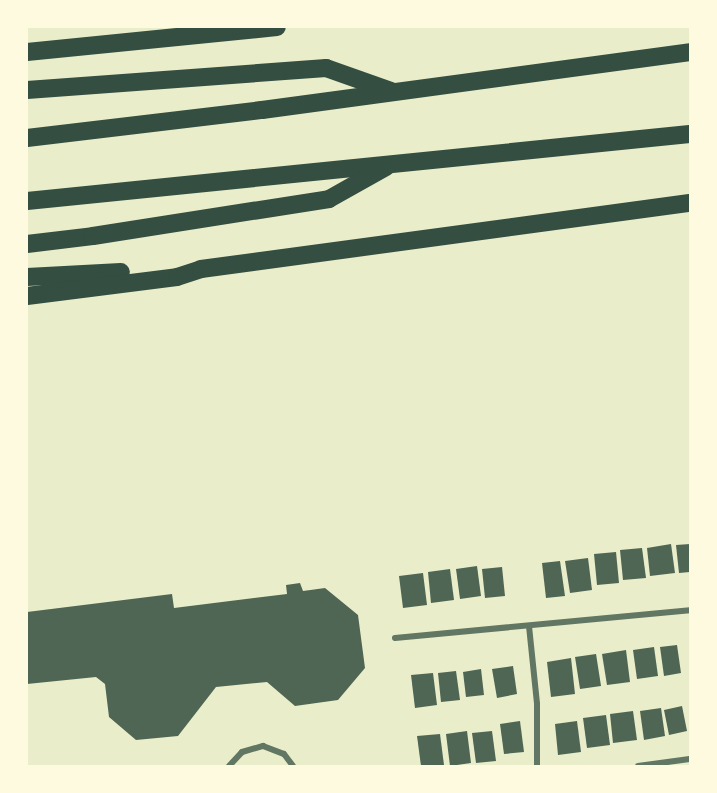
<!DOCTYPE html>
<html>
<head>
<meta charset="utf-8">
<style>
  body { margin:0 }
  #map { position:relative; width:717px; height:793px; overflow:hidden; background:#e9edc9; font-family:Mulish,sans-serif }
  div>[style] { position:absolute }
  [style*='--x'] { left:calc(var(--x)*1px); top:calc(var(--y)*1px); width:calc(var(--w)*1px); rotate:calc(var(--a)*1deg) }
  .building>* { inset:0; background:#4f6655 }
  .minor>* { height:6px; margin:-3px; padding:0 3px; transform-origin:3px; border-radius:3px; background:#617663 }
  .motorway>* { height:18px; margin:-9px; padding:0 9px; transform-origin:9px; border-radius:9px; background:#344e41 }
  span { translate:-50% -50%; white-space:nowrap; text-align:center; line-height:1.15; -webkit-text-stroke:5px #fefae0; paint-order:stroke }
  .frame { position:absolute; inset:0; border:28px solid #fefae0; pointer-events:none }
</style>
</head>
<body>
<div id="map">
  <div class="building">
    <i style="clip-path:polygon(671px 544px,675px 573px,650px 576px,647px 548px)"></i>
    <i style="clip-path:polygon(690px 544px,690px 572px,679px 573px,676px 545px)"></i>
    <i style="clip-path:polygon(642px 548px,646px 578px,623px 580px,620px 550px)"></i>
    <i style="clip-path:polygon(616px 552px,619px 583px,597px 585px,594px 554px)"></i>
    <i style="clip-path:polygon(588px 558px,592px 590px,570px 593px,565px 561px)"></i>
    <i style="clip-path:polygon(560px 561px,565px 596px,546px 598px,542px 563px)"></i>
    <i style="clip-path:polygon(477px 566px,481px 596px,460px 599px,456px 569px)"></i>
    <i style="clip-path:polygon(502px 567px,505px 596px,485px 598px,482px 569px)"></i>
    <i style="clip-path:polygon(450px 569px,454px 600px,431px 603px,428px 572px)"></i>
    <i style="clip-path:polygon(423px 573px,427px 605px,403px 608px,399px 576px)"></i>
    <i style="clip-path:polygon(300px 583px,303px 591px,325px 588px,358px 615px,365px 668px,338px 700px,295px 706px,267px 682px,216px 687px,178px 736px,136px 740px,109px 717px,105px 684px,96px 677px,27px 684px,27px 612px,172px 594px,174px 608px,287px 594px,286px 585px)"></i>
    <i style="clip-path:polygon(677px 645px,681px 673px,664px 676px,660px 647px)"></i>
    <i style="clip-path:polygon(654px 647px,658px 676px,637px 679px,633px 650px)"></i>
    <i style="clip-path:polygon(626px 650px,630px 682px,607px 685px,602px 654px)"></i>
    <i style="clip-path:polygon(596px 654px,601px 686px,580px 689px,575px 657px)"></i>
    <i style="clip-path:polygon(571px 658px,575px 694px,551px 697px,547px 662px)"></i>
    <i style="clip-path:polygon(513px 666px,517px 694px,497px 698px,492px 669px)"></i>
    <i style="clip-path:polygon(481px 669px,484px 695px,466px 697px,463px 672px)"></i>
    <i style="clip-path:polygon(456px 671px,460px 700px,441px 702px,438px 673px)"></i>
    <i style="clip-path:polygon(433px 673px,437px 705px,415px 708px,411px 675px)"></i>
    <i style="clip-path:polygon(682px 706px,687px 731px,669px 735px,664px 710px)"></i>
    <i style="clip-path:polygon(661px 708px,665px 736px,644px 740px,640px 711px)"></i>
    <i style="clip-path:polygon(633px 711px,637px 740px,613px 743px,610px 714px)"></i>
    <i style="clip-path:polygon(606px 715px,610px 745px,587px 748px,583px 718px)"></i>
    <i style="clip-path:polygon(520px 721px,524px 752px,504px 754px,500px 724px)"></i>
    <i style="clip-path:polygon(577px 721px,581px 752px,558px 755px,555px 724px)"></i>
    <i style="clip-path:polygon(467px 731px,471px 763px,450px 766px,446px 734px)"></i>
    <i style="clip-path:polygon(492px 731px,496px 761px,476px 763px,472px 733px)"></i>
    <i style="clip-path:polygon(440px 734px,444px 765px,421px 766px,417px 736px)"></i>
  </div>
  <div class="minor">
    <i style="--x:529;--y:626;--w:78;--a:84.1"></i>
    <i style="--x:537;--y:704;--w:62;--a:90"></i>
    <i style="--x:395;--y:638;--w:296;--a:-5.4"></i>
    <i style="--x:229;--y:766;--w:19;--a:-47"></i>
    <i style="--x:242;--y:752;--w:22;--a:-16"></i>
    <i style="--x:263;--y:746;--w:22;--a:21"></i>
    <i style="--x:284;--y:754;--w:15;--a:53"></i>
    <i style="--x:638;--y:766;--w:52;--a:-7.7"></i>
  </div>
  <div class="motorway">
    <i style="--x:27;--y:52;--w:251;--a:-5.7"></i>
    <i style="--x:27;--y:90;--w:300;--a:-4.2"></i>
    <i style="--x:326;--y:68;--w:69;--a:19.5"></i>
    <i style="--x:27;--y:138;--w:237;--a:-6.8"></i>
    <i style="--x:262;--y:110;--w:432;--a:-7.7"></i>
    <i style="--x:27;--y:201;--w:666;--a:-5.77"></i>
    <i style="--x:27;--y:244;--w:66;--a:-6.9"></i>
    <i style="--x:93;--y:236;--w:239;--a:-8.9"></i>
    <i style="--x:329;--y:199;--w:65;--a:-29.3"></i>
    <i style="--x:27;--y:277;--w:94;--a:-3"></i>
    <i style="--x:27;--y:296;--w:151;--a:-7.2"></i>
    <i style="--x:177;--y:277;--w:25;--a:-18"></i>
    <i style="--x:201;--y:269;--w:493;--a:-7.7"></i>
  </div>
  <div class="frame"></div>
</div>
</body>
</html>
